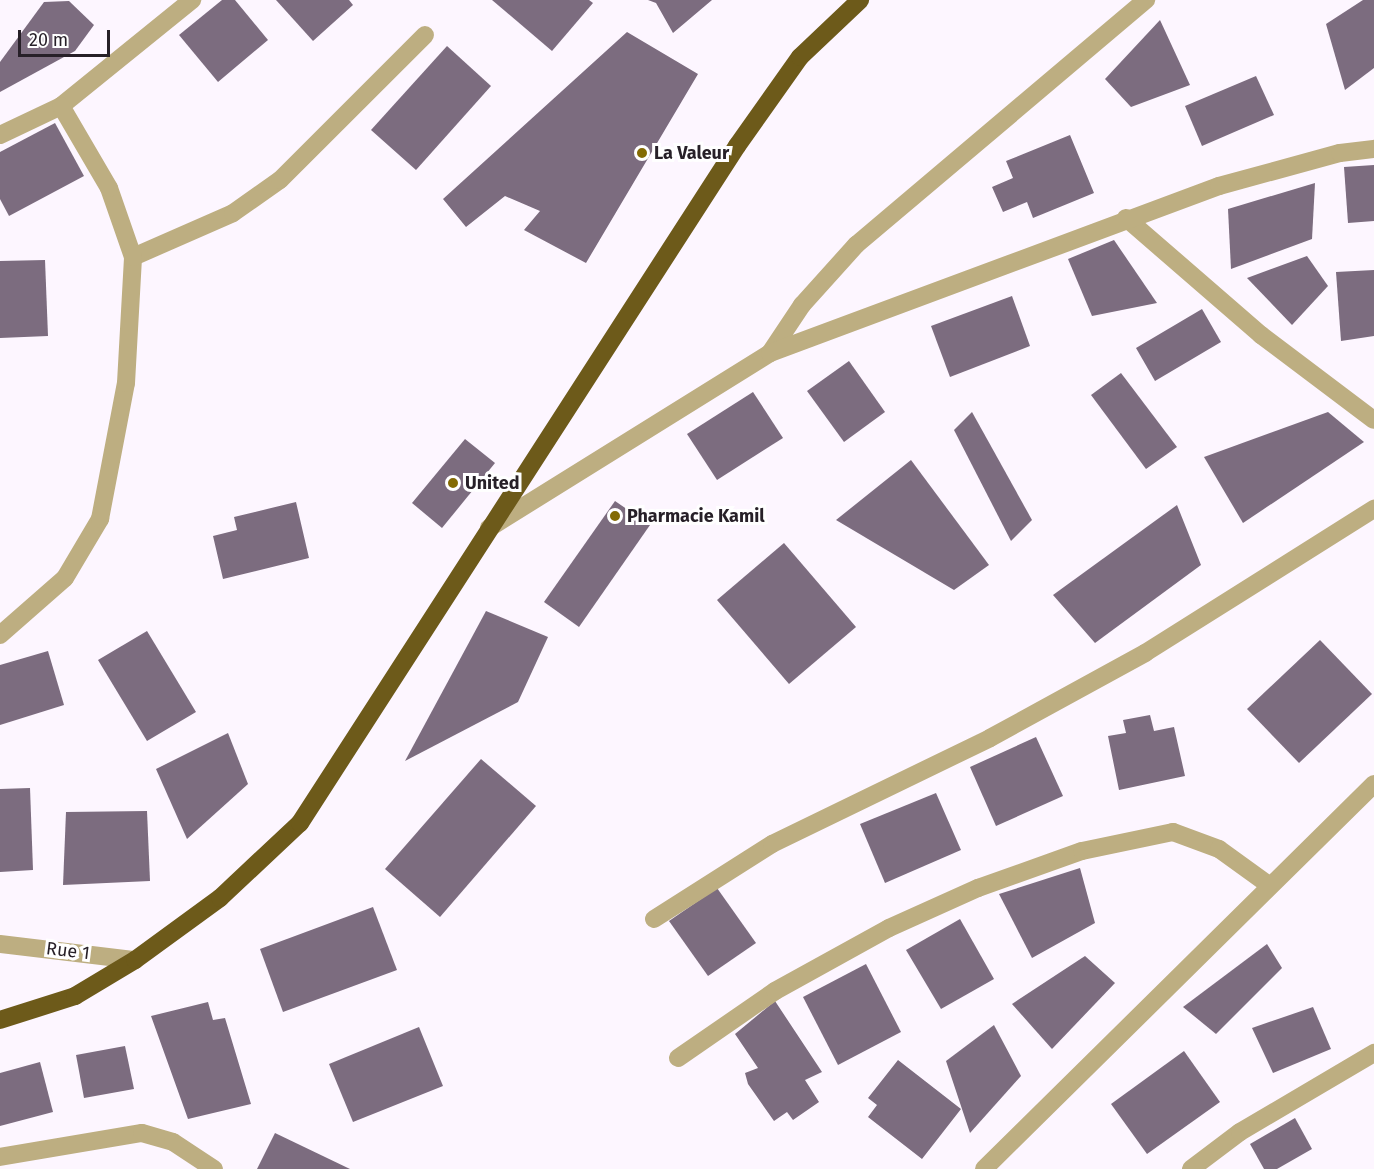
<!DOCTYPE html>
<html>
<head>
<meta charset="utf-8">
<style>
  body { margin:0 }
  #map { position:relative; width:1374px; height:1169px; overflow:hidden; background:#fdf6ff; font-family:"Fira Sans",sans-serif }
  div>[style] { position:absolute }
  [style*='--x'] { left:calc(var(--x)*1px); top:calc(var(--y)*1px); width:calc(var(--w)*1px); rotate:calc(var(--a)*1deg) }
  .building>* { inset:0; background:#7c6c7f }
  .minor>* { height:18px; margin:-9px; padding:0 9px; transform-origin:9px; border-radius:9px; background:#bdae81 }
  .highway>* { height:18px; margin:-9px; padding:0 9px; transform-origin:9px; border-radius:9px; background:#6d5a1a }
  .dots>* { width:16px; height:16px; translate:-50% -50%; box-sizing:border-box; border:3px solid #fff; border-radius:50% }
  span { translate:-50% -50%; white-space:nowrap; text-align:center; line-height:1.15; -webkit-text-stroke:6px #fff; paint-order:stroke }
  .poi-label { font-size:18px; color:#272028; font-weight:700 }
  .left { translate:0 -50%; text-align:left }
  .street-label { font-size:18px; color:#272028 }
  .scale { position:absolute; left:18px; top:30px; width:92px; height:27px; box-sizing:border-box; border:3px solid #272028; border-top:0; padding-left:8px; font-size:18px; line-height:21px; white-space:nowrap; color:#272028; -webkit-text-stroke:4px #fff; paint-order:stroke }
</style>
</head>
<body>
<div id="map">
  <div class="building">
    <i style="clip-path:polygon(222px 0,235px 0,268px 40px,218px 82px,179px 35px)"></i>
    <i style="clip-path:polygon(276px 0,349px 0,353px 5px,313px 41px)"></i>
    <i style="clip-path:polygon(492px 0,589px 0,593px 3px,552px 51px)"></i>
    <i style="clip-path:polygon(648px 0,712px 0,673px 33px,656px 3px)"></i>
    <i style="clip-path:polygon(1363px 0,1374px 0,1374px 68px,1345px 90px,1326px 24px)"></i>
    <i style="clip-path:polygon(69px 1px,94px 25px,75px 51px,0 92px,0 62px,44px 2px)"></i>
    <i style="clip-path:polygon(1160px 20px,1190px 85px,1131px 107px,1105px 79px)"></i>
    <i style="clip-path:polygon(627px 32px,698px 74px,586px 263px,524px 230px,540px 211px,505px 196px,466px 227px,443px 199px)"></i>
    <i style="clip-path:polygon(447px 46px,491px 86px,416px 170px,371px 130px)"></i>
    <i style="clip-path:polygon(1256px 76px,1274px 115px,1202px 146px,1185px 106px)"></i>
    <i style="clip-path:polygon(55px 123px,84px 176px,9px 216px,0 199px,0 152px)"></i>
    <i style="clip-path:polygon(1070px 135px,1094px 193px,1033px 218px,1027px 202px,1003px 212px,992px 187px,1013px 178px,1006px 161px)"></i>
    <i style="clip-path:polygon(1374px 165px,1374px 221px,1348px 223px,1344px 167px)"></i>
    <i style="clip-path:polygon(1315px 183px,1312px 239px,1231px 269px,1228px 209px)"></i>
    <i style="clip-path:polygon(1114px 240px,1157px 303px,1092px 316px,1068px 259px)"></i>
    <i style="clip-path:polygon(1307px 256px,1328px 286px,1292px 325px,1247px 278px)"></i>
    <i style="clip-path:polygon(45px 260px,48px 336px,0 338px,0 261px)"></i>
    <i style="clip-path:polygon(1374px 270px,1374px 336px,1341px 341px,1336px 272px)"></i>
    <i style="clip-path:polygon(1012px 296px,1030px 346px,950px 377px,931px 326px)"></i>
    <i style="clip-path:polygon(1202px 309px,1221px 342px,1155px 381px,1136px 348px)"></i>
    <i style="clip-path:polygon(849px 361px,885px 412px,844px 442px,807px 391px)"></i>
    <i style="clip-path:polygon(1121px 373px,1177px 447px,1146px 469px,1091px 395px)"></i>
    <i style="clip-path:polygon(753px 392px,783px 438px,717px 480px,687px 434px)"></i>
    <i style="clip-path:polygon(972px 412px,1032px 520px,1011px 541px,954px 430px)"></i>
    <i style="clip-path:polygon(1328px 412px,1364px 442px,1243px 523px,1204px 457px)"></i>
    <i style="clip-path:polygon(465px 439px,495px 463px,442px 528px,412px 503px)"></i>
    <i style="clip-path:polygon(911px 460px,989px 565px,954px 590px,836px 520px)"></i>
    <i style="clip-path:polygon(615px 501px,650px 525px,579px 627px,544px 602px)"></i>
    <i style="clip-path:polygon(296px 502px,309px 558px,223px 579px,213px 536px,237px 530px,234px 517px)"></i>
    <i style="clip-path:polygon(1177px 505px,1201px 565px,1095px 643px,1053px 595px)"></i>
    <i style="clip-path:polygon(784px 543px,856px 627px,789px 684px,717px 600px)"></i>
    <i style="clip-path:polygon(486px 611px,548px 637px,518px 702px,405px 761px)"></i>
    <i style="clip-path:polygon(147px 631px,196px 712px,147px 741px,98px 660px)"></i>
    <i style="clip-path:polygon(1320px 640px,1372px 694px,1299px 763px,1247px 709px)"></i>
    <i style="clip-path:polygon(48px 651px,64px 705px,0 725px,0 665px)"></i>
    <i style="clip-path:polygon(1150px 715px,1154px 731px,1174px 727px,1185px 776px,1119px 790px,1108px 736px,1126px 733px,1123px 720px)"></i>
    <i style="clip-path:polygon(228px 733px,248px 784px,187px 839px,156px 769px)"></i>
    <i style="clip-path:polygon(1036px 737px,1063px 796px,996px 826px,970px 767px)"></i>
    <i style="clip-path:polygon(481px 759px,536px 806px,440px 917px,385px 869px)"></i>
    <i style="clip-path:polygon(30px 788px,33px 870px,0 872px,0 789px)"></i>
    <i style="clip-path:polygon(936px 793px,961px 850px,885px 883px,860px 824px)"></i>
    <i style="clip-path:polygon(147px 811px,150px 881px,63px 885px,66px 812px)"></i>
    <i style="clip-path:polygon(1080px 868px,1095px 923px,1032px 958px,999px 894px)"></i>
    <i style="clip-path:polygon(717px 888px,756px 943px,708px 976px,669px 921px)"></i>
    <i style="clip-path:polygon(373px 907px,397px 970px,283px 1012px,260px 949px)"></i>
    <i style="clip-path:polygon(960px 919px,994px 979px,941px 1009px,906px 950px)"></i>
    <i style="clip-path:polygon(1267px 944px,1282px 968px,1216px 1034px,1183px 1007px)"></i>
    <i style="clip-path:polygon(1085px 956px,1115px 983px,1052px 1049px,1012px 1004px)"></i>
    <i style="clip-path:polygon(866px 964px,901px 1032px,838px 1065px,803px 997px)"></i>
    <i style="clip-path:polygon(775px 1001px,822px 1072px,805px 1080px,819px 1102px,793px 1120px,787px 1112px,774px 1121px,748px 1084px,745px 1073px,758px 1068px,735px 1034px)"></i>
    <i style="clip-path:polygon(208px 1002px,213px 1020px,225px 1018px,251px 1104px,188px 1119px,151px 1016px)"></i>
    <i style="clip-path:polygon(1313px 1007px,1331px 1049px,1273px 1073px,1252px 1028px)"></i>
    <i style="clip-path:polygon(994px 1025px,1021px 1076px,970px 1133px,946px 1061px)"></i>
    <i style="clip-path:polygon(419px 1027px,443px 1086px,353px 1122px,329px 1064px)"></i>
    <i style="clip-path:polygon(125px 1046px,134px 1089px,84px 1098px,76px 1055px)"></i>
    <i style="clip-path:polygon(1184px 1051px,1220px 1102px,1147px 1154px,1111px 1104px)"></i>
    <i style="clip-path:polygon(898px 1060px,961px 1109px,922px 1159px,868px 1117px,877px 1105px,868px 1098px)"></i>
    <i style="clip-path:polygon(40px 1062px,53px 1112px,0 1126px,0 1073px)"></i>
    <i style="clip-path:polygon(1295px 1118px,1312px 1149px,1277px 1169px,1264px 1169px,1250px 1144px)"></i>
    <i style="clip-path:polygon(275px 1133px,350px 1169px,257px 1169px)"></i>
  </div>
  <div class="minor">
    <i style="--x:0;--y:135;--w:68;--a:-25.4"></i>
    <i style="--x:61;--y:106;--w:169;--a:-39"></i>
    <i style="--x:1126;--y:218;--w:179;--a:40.9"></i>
    <i style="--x:1261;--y:335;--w:141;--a:37"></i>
    <i style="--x:133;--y:257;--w:109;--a:-23.7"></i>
    <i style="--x:233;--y:213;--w:57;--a:-35.1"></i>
    <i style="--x:280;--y:180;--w:205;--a:-45"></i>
    <i style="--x:770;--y:353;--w:58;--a:-56.3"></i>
    <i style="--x:802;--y:305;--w:81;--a:-48"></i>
    <i style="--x:856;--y:245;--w:380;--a:-40.2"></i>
    <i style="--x:489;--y:528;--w:331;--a:-31.9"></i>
    <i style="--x:770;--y:353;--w:479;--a:-20.4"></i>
    <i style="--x:1219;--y:186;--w:125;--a:-15.3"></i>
    <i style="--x:1340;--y:153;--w:34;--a:-7"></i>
    <i style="--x:0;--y:635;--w:86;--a:-41.2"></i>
    <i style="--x:65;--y:578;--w:69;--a:-59.3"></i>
    <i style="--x:100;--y:519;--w:138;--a:-79.2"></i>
    <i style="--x:126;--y:383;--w:126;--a:-86.8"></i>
    <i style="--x:133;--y:257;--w:73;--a:-109.2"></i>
    <i style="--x:109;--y:188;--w:95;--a:-120.3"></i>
    <i style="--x:654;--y:919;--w:140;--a:-32.4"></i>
    <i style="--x:772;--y:844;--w:242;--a:-25.9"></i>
    <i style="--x:990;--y:738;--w:177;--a:-28.7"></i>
    <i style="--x:1145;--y:653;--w:271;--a:-32.2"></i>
    <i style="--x:0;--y:944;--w:136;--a:6.8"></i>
    <i style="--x:678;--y:1058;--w:118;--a:-34.6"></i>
    <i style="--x:775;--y:991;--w:130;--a:-28.9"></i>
    <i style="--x:889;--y:928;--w:98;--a:-24.2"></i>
    <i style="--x:978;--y:888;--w:110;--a:-19.6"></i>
    <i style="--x:1082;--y:851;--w:93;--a:-11.8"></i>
    <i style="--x:1173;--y:832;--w:49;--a:20.3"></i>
    <i style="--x:1219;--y:849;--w:62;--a:35.8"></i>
    <i style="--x:0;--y:1157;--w:144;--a:-9.6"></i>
    <i style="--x:142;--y:1133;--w:32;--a:16"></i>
    <i style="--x:173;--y:1142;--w:49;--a:33.4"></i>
    <i style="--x:984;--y:1169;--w:548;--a:-44.63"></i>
    <i style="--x:1191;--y:1169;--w:61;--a:-37.1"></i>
    <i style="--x:1240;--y:1132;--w:156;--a:-30.5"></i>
  </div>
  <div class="highway">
    <i style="--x:0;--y:1020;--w:79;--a:-17.7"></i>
    <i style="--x:75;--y:996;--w:70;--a:-31"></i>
    <i style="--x:135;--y:960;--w:105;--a:-36.1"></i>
    <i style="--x:220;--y:898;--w:110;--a:-43.2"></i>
    <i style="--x:300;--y:823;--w:806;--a:-57.16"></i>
    <i style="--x:737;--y:146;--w:109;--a:-54.7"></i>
    <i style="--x:800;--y:57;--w:83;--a:-43.5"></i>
  </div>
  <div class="dots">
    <i style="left:642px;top:153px;background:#836a03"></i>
    <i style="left:453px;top:483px;background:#836a03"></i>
    <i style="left:615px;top:516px;background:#836a03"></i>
  </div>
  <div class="poi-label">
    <span class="left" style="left:654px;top:153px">La Valeur</span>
    <span class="left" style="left:465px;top:483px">United</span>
    <span class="left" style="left:627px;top:516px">Pharmacie Kamil</span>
  </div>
  <div class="street-label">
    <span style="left:68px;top:951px;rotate:7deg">Rue 1</span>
  </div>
  <div class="scale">20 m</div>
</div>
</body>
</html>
